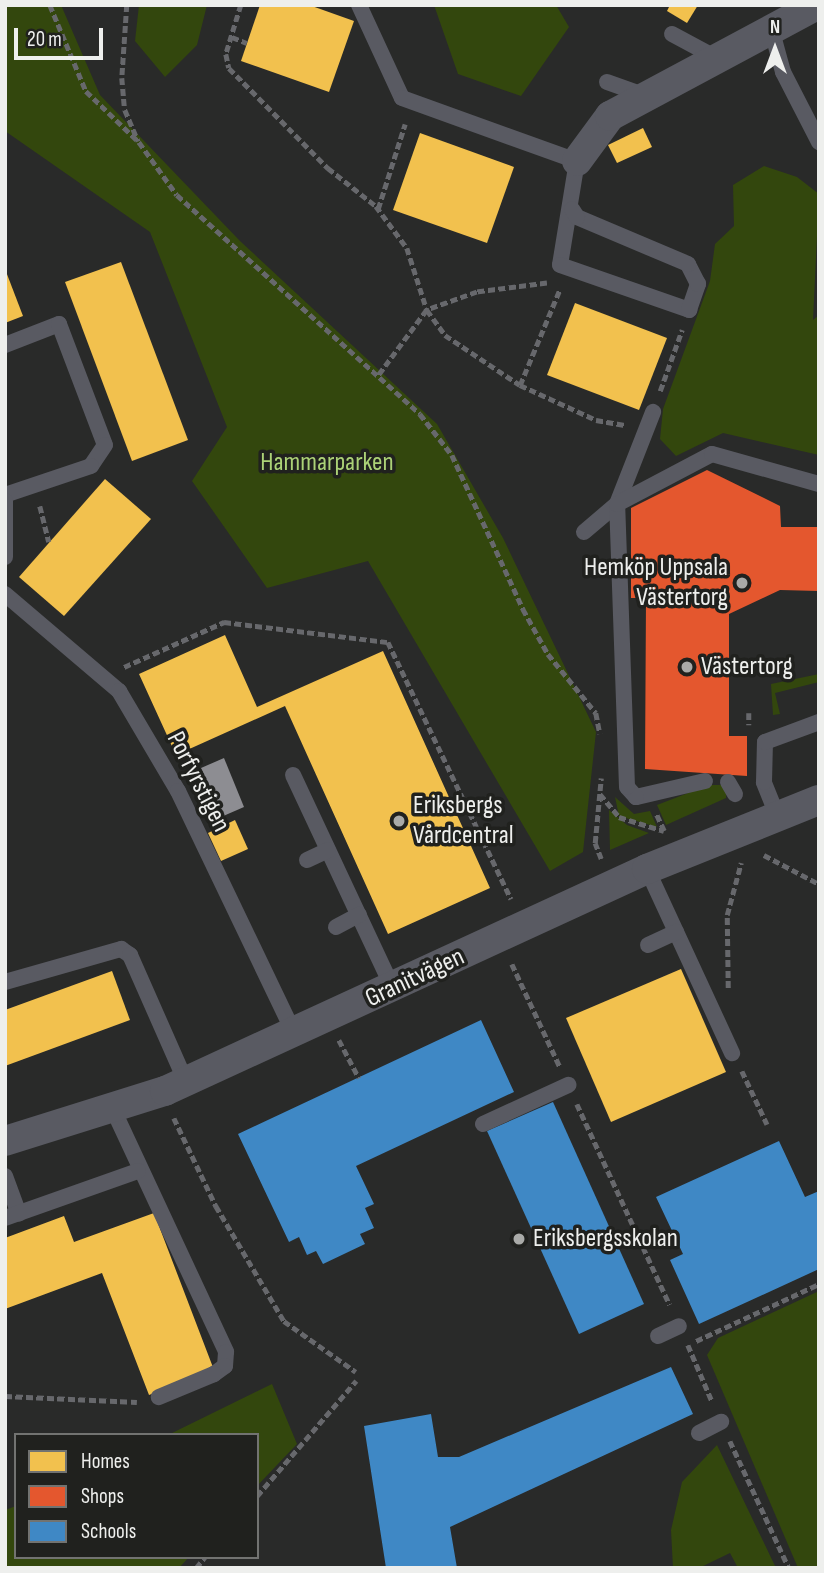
<!DOCTYPE html>
<html>
<head>
<meta charset="utf-8">
<style>
  body { margin:0 }
  #map { position:relative; width:824px; height:1573px; overflow:hidden; background:#292a29; font-family:"Sofia Sans Condensed",sans-serif }
  div>[style] { position:absolute }
  [style*='--x'] { left:calc(var(--x)*1px); top:calc(var(--y)*1px); width:calc(var(--w)*1px); rotate:calc(var(--a)*1deg) }
  .green>* { inset:0; background:#33470d }
  .homes>* { inset:0; background:#f2c14e }
  .shops>* { inset:0; background:#e4572e }
  .schools>* { inset:0; background:#3f88c5 }
  .industry>* { inset:0; background:#8d8d92 }
  .path>* { height:4.5px; margin-top:-2.25px; transform-origin:0; background:repeating-linear-gradient(90deg,#67686c 0 7px,transparent 0 10.5px) }
  .lane>* { height:16px; margin:-8px; padding:0 8px; transform-origin:8px; border-radius:8px; background:#595a62 }
  .street>* { height:30px; margin:-15px; padding:0 15px; transform-origin:15px; border-radius:15px; background:#595a62 }
  .dots>* { width:19px; height:19px; translate:-50% -50%; box-sizing:border-box; border:4px solid #20211e; border-radius:50% }
  span { translate:-50% -50%; white-space:nowrap; text-align:center; line-height:1.15; -webkit-text-stroke:7px #20211e; paint-order:stroke }
  .park-label { font-size:26px; color:#acd277 }
  .poi-label { font-size:26px; color:#eeefed }
  .right { translate:-100% -50%; text-align:right }
  .left { translate:0 -50%; text-align:left }
  .street-label { font-size:26px; color:#eeefed }
  .frame { position:absolute; inset:0; border:7px solid #eeefed; pointer-events:none }
  .legend { position:absolute; left:14px; top:1433px; width:245px; height:126px; box-sizing:border-box; background:#20211e; border:2px solid #727371; margin:0; padding:9px 12px; list-style:none; font-size:21px; color:#eeefed }
  .legend li { display:flex; align-items:center; gap:14px; height:35px }
  .legend b { width:35px; border:2px solid #727371 }
  .north { position:absolute; left:740px; top:14px; width:70px; height:70px; -webkit-text-stroke:5px #20211e; paint-order:stroke; rotate:0deg; font-size:19px; font-weight:700; line-height:28px; text-align:center; color:#eeefed }
  .north::after { content:''; display:block; margin:auto; width:24px; height:32px; background:#eeefed; clip-path:polygon(50% 0,100% 100%,50% 72%,0 100%) }
  .scale { position:absolute; left:14px; top:28px; width:89px; height:32px; box-sizing:border-box; border:4px solid #eeefed; border-top:0; padding-left:9px; font-size:21px; line-height:24px; white-space:nowrap; color:#eeefed; -webkit-text-stroke:5px #20211e; paint-order:stroke }
</style>
</head>
<body>
<div id="map">
  <div class="green">
    <i style="clip-path:polygon(5px 5px,61px 5px,100px 95px,240px 241px,437px 424px,503px 538px,596px 732px,583px 852px,550px 871px,368px 561px,267px 588px,192px 481px,227px 427px,150px 232px,5px 131px)"></i>
    <i style="clip-path:polygon(139px 5px,207px 5px,197px 45px,165px 77px,135px 41px)"></i>
    <i style="clip-path:polygon(434px 5px,556px 5px,569px 27px,521px 96px,458px 74px)"></i>
    <i style="clip-path:polygon(764px 166px,797px 177px,819px 194px,813px 320px,819px 315px,819px 455px,723px 433px,676px 456px,660px 439px,663px 409px,710px 281px,715px 244px,734px 226px,733px 185px)"></i>
    <i style="clip-path:polygon(819px 674px,819px 682px,775px 693px,780px 714px,773px 715px,771px 684px)"></i>
    <i style="clip-path:polygon(709px 785px,726px 785px,726px 798px,666px 825px,657px 805px)"></i>
    <i style="clip-path:polygon(615px 797px,634px 814px,650px 811px,657px 827px,619px 816px)"></i>
    <i style="clip-path:polygon(609px 810px,627px 825px,649px 833px,610px 850px)"></i>
    <i style="clip-path:polygon(819px 1291px,819px 1568px,798px 1568px,707px 1355px,718px 1338px)"></i>
    <i style="clip-path:polygon(272px 1384px,297px 1444px,257px 1486px,257px 1435px,168px 1435px)"></i>
    <i style="clip-path:polygon(717px 1445px,776px 1568px,738px 1568px,730px 1553px,699px 1568px,673px 1568px,671px 1530px,682px 1482px)"></i>
    <i style="clip-path:polygon(16px 1506px,16px 1557px,189px 1557px,179px 1568px,5px 1568px,5px 1510px)"></i>
  </div>
  <div class="homes">
    <i style="clip-path:polygon(260px 5px,309px 5px,354px 21px,329px 92px,241px 61px)"></i>
    <i style="clip-path:polygon(670px 5px,698px 5px,687px 23px,667px 11px)"></i>
    <i style="clip-path:polygon(643px 128px,652px 147px,617px 163px,608px 145px)"></i>
    <i style="clip-path:polygon(420px 133px,514px 167px,487px 243px,393px 210px)"></i>
    <i style="clip-path:polygon(121px 262px,188px 440px,132px 461px,65px 282px)"></i>
    <i style="clip-path:polygon(5px 269px,23px 316px,5px 323px)"></i>
    <i style="clip-path:polygon(575px 303px,667px 338px,639px 410px,547px 375px)"></i>
    <i style="clip-path:polygon(105px 479px,151px 519px,64px 616px,19px 577px)"></i>
    <i style="clip-path:polygon(225px 635px,257px 707px,383px 651px,490px 888px,388px 934px,285px 706px,176px 755px,139px 674px)"></i>
    <i style="clip-path:polygon(235px 820px,248px 849px,221px 861px,208px 833px)"></i>
    <i style="clip-path:polygon(681px 969px,726px 1072px,611px 1122px,566px 1018px)"></i>
    <i style="clip-path:polygon(112px 971px,130px 1020px,5px 1066px,5px 1010px)"></i>
    <i style="clip-path:polygon(154px 1213px,214px 1370px,149px 1395px,102px 1273px,5px 1309px,5px 1238px,64px 1216px,74px 1242px)"></i>
  </div>
  <div class="shops">
    <i style="clip-path:polygon(707px 470px,780px 506px,781px 527px,819px 527px,819px 591px,780px 590px,729px 614px,729px 736px,747px 736px,747px 776px,645px 769px,646px 598px,631px 598px,631px 508px)"></i>
  </div>
  <div class="schools">
    <i style="clip-path:polygon(481px 1020px,514px 1092px,356px 1166px,374px 1204px,365px 1208px,374px 1228px,360px 1234px,365px 1244px,323px 1264px,316px 1251px,307px 1255px,299px 1237px,289px 1242px,238px 1134px)"></i>
    <i style="clip-path:polygon(553px 1102px,644px 1304px,579px 1334px,487px 1131px)"></i>
    <i style="clip-path:polygon(779px 1141px,805px 1197px,819px 1191px,819px 1269px,699px 1324px,670px 1260px,683px 1254px,656px 1197px)"></i>
    <i style="clip-path:polygon(671px 1367px,693px 1414px,450px 1527px,457px 1568px,386px 1568px,364px 1426px,431px 1414px,438px 1457px,459px 1457px)"></i>
  </div>
  <div class="industry">
    <i style="clip-path:polygon(224px 758px,244px 807px,221px 817px,201px 768px)"></i>
  </div>
  <div class="path">
    <i style="--x:50;--y:5;--w:93;--a:67.3"></i>
    <i style="--x:86;--y:91;--w:74;--a:43.9"></i>
    <i style="--x:139;--y:142;--w:65;--a:54.4"></i>
    <i style="--x:177;--y:195;--w:327;--a:42"></i>
    <i style="--x:420;--y:414;--w:52;--a:52"></i>
    <i style="--x:452;--y:455;--w:170;--a:65.2"></i>
    <i style="--x:523;--y:609;--w:51;--a:60.9"></i>
    <i style="--x:548;--y:654;--w:76;--a:50.9"></i>
    <i style="--x:596;--y:713;--w:21;--a:79"></i>
    <i style="--x:127;--y:5;--w:73;--a:93.9"></i>
    <i style="--x:122;--y:78;--w:32;--a:85"></i>
    <i style="--x:125;--y:110;--w:34;--a:67"></i>
    <i style="--x:241;--y:5;--w:51;--a:107"></i>
    <i style="--x:226;--y:54;--w:14;--a:78"></i>
    <i style="--x:229;--y:68;--w:141;--a:45.3"></i>
    <i style="--x:328;--y:168;--w:61;--a:38.4"></i>
    <i style="--x:376;--y:206;--w:52;--a:53.6"></i>
    <i style="--x:407;--y:248;--w:65;--a:72.1"></i>
    <i style="--x:427;--y:310;--w:82;--a:126.6"></i>
    <i style="--x:232;--y:37;--w:16;--a:22"></i>
    <i style="--x:378;--y:209;--w:89;--a:-72.4"></i>
    <i style="--x:547;--y:283;--w:71;--a:172.7"></i>
    <i style="--x:477;--y:292;--w:53;--a:160.2"></i>
    <i style="--x:427;--y:310;--w:31;--a:54"></i>
    <i style="--x:445;--y:335;--w:90;--a:33.7"></i>
    <i style="--x:520;--y:385;--w:84;--a:24.7"></i>
    <i style="--x:596;--y:420;--w:29;--a:10"></i>
    <i style="--x:520;--y:385;--w:104;--a:-67.4"></i>
    <i style="--x:660;--y:391;--w:65;--a:-70.2"></i>
    <i style="--x:40;--y:506;--w:37;--a:76"></i>
    <i style="--x:124;--y:667;--w:110;--a:-24.2"></i>
    <i style="--x:224;--y:622;--w:165;--a:7"></i>
    <i style="--x:388;--y:642;--w:285;--a:64.4"></i>
    <i style="--x:749;--y:713;--w:12;--a:90"></i>
    <i style="--x:600;--y:794;--w:30;--a:50"></i>
    <i style="--x:619;--y:817;--w:47;--a:17.3"></i>
    <i style="--x:664;--y:831;--w:19;--a:-115"></i>
    <i style="--x:764;--y:855;--w:62;--a:27.8"></i>
    <i style="--x:601;--y:859;--w:17;--a:-111"></i>
    <i style="--x:595;--y:843;--w:65;--a:-84.7"></i>
    <i style="--x:512;--y:964;--w:114;--a:65"></i>
    <i style="--x:728;--y:988;--w:73;--a:-90.8"></i>
    <i style="--x:727;--y:915;--w:54;--a:-74.9"></i>
    <i style="--x:339;--y:1040;--w:43;--a:62.2"></i>
    <i style="--x:742;--y:1071;--w:59;--a:64.7"></i>
    <i style="--x:577;--y:1104;--w:221;--a:65.2"></i>
    <i style="--x:174;--y:1118;--w:98;--a:64.5"></i>
    <i style="--x:216;--y:1206;--w:134;--a:59.4"></i>
    <i style="--x:284;--y:1321;--w:88;--a:35.3"></i>
    <i style="--x:696;--y:1341;--w:136;--a:-24.9"></i>
    <i style="--x:688;--y:1345;--w:61;--a:66.8"></i>
    <i style="--x:5;--y:1396;--w:132;--a:2.6"></i>
    <i style="--x:730;--y:1441;--w:140;--a:65.1"></i>
    <i style="--x:257;--y:1496;--w:152;--a:-49.3"></i>
    <i style="--x:196;--y:1568;--w:14;--a:-51"></i>
  </div>
  <div class="lane">
    <i style="--x:359;--y:5;--w:102;--a:65.2"></i>
    <i style="--x:402;--y:98;--w:186;--a:19.8"></i>
    <i style="--x:577;--y:161;--w:105;--a:99.3"></i>
    <i style="--x:560;--y:265;--w:137;--a:19.2"></i>
    <i style="--x:689;--y:310;--w:28;--a:-71"></i>
    <i style="--x:698;--y:284;--w:22;--a:-117"></i>
    <i style="--x:688;--y:264;--w:121;--a:-157.1"></i>
    <i style="--x:577;--y:217;--w:9;--a:-122"></i>
    <i style="--x:771;--y:28;--w:46;--a:74.7"></i>
    <i style="--x:783;--y:72;--w:79;--a:62.8"></i>
    <i style="--x:672;--y:34;--w:47;--a:28.2"></i>
    <i style="--x:607;--y:82;--w:41;--a:19.7"></i>
    <i style="--x:5;--y:345;--w:58;--a:-21.3"></i>
    <i style="--x:59;--y:324;--w:129;--a:69.2"></i>
    <i style="--x:105;--y:445;--w:25;--a:124"></i>
    <i style="--x:91;--y:466;--w:91;--a:161.4"></i>
    <i style="--x:5;--y:501;--w:56;--a:90"></i>
    <i style="--x:584;--y:532;--w:43;--a:-40.3"></i>
    <i style="--x:617;--y:504;--w:99;--a:-68.6"></i>
    <i style="--x:5;--y:594;--w:150;--a:40.4"></i>
    <i style="--x:119;--y:691;--w:116;--a:59.5"></i>
    <i style="--x:178;--y:791;--w:268;--a:64.4"></i>
    <i style="--x:293;--y:775;--w:235;--a:64.9"></i>
    <i style="--x:705;--y:781;--w:71;--a:166.9"></i>
    <i style="--x:636;--y:797;--w:13;--a:-132"></i>
    <i style="--x:627;--y:787;--w:283;--a:-92"></i>
    <i style="--x:617;--y:504;--w:107;--a:-27.8"></i>
    <i style="--x:712;--y:454;--w:111;--a:15.7"></i>
    <i style="--x:728;--y:782;--w:14;--a:60"></i>
    <i style="--x:777;--y:815;--w:35;--a:-112"></i>
    <i style="--x:764;--y:782;--w:40;--a:-88.6"></i>
    <i style="--x:765;--y:742;--w:58;--a:-20.3"></i>
    <i style="--x:307;--y:860;--w:23;--a:-25"></i>
    <i style="--x:647;--y:869;--w:203;--a:65.2"></i>
    <i style="--x:336;--y:927;--w:26;--a:-28"></i>
    <i style="--x:648;--y:945;--w:31;--a:-25"></i>
    <i style="--x:5;--y:982;--w:121;--a:-15.9"></i>
    <i style="--x:121;--y:949;--w:11;--a:34"></i>
    <i style="--x:130;--y:955;--w:139;--a:66.2"></i>
    <i style="--x:112;--y:1107;--w:270;--a:65"></i>
    <i style="--x:226;--y:1352;--w:14;--a:94"></i>
    <i style="--x:225;--y:1366;--w:14;--a:144"></i>
    <i style="--x:214;--y:1374;--w:60;--a:157.3"></i>
    <i style="--x:483;--y:1124;--w:94;--a:-24.6"></i>
    <i style="--x:5;--y:1176;--w:40;--a:69.8"></i>
    <i style="--x:5;--y:1218;--w:141;--a:-19.5"></i>
    <i style="--x:658;--y:1336;--w:23;--a:-25"></i>
    <i style="--x:699;--y:1433;--w:25;--a:-27"></i>
  </div>
  <div class="street">
    <i style="--x:577;--y:161;--w:56;--a:-53.7"></i>
    <i style="--x:610;--y:116;--w:235;--a:-28.2"></i>
    <i style="--x:5;--y:1141;--w:168;--a:-17.4"></i>
    <i style="--x:165;--y:1091;--w:531;--a:-24.73"></i>
    <i style="--x:647;--y:869;--w:185;--a:-21.9"></i>
  </div>
  <div class="dots">
    <i style="left:742px;top:583px;background:#a9aaa8"></i>
    <i style="left:687px;top:667px;background:#a9aaa8"></i>
    <i style="left:399px;top:821px;background:#a9aaa8"></i>
    <i style="left:519px;top:1239px;background:#a9aaa8"></i>
  </div>
  <div class="park-label">
    <span style="left:327px;top:463px">Hammarparken</span>
  </div>
  <div class="poi-label">
    <span class="right" style="left:728px;top:583px">Hemköp Uppsala<br>Västertorg</span>
    <span class="left" style="left:701px;top:667px">Västertorg</span>
    <span class="left" style="left:413px;top:821px">Eriksbergs<br>Vårdcentral</span>
    <span class="left" style="left:533px;top:1239px">Eriksbergsskolan</span>
  </div>
  <div class="street-label">
    <span style="left:198px;top:782px;rotate:63deg">Porfyrstigen</span>
    <span style="left:415px;top:978px;rotate:-25deg">Granitvägen</span>
  </div>
  <div class="frame"></div>
  <ul class="legend">
  <li><b style="height:19px;background:#f2c14e"></b>Homes</li>
  <li><b style="height:19px;background:#e4572e"></b>Shops</li>
  <li><b style="height:19px;background:#3f88c5"></b>Schools</li>
  </ul>
  <div class="north">N</div>
  <div class="scale">20 m</div>
</div>
</body>
</html>
